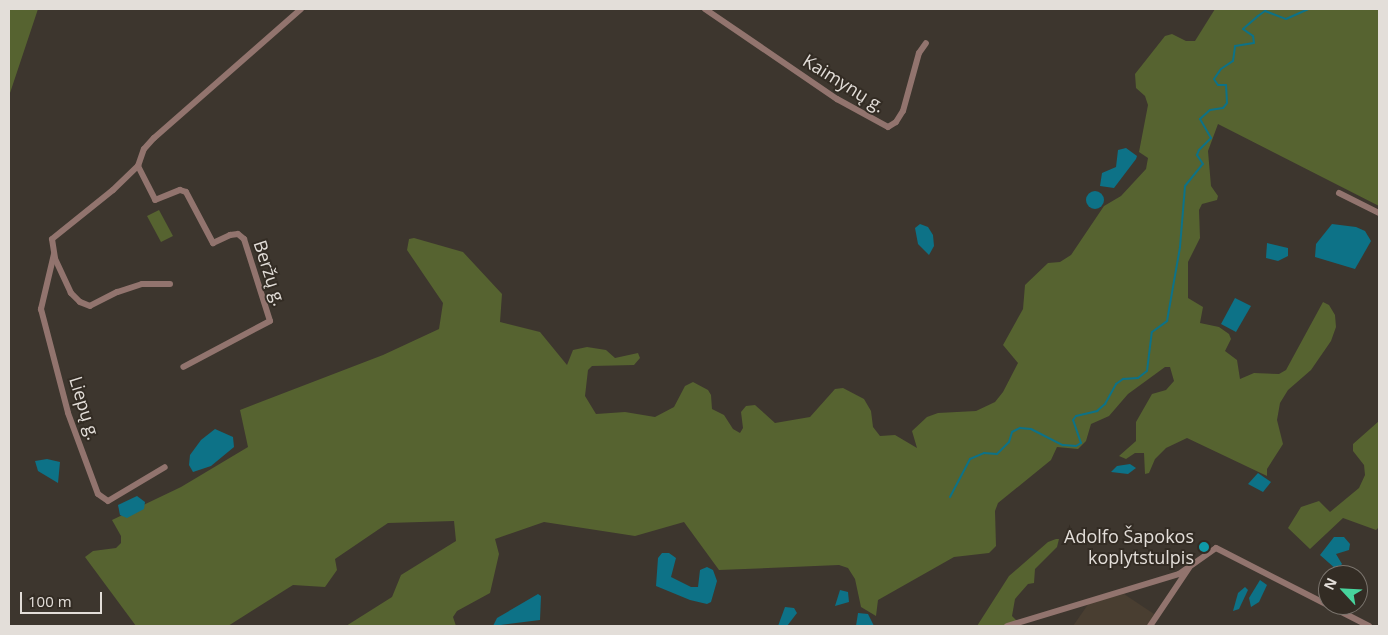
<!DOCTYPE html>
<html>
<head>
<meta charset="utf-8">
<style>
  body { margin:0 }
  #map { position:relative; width:1388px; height:635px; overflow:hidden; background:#3d362e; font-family:"Open Sans",sans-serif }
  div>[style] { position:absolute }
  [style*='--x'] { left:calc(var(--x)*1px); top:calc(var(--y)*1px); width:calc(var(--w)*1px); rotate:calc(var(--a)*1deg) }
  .built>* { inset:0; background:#493e31 }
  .green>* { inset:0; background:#566330 }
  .water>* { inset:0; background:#0d7287 }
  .round { border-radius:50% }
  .stream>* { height:2px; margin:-1px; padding:0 1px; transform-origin:1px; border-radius:1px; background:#0d7287 }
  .street>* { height:6px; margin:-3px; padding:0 3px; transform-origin:3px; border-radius:3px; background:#92746e }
  .dots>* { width:14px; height:14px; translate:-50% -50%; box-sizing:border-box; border:2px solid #332c24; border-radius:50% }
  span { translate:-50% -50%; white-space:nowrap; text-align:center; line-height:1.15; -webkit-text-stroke:4px #332c24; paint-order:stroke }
  .street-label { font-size:18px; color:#e3ded9 }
  .poi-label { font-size:18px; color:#e3ded9 }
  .right { translate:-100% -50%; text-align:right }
  .frame { position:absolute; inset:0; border:10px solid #e3ded9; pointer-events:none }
  .north { position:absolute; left:1318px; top:565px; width:50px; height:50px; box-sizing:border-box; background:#332c24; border:1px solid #79736c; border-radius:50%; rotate:295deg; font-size:14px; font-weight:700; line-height:20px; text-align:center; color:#e3ded9 }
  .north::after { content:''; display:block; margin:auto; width:18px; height:22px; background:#47d49d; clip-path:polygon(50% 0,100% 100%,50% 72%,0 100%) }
  .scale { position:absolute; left:20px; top:592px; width:82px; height:22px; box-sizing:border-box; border:2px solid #e3ded9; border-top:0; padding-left:6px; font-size:15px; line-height:18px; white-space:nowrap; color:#e3ded9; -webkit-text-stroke:4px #332c24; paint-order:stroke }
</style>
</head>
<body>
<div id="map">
  <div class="built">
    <i style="clip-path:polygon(1124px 594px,1154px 614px,1147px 626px,1073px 626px,1089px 603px)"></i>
  </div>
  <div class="green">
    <i style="clip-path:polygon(9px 9px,38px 9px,9px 96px)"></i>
    <i style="clip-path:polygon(1215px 9px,1379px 9px,1379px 206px,1218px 124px,1208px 151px,1211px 186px,1218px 196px,1217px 200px,1202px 204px,1199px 210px,1200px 238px,1188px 262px,1188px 298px,1203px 307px,1200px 323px,1219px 327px,1229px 334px,1231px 339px,1225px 351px,1237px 360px,1240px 379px,1254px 373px,1279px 374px,1286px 370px,1323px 302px,1329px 305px,1335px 315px,1336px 327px,1331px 341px,1311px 370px,1288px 390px,1280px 403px,1277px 420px,1283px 444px,1267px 469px,1267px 476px,1187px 438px,1166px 448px,1155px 459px,1149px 473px,1145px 474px,1144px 453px,1135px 453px,1126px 459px,1119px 456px,1136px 441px,1136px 422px,1152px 394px,1166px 390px,1174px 381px,1170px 367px,1165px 367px,1128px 394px,1109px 416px,1091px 424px,1086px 441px,1078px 449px,1057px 447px,1051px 460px,998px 503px,995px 511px,996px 546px,989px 553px,954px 557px,878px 600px,876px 616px,861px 607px,855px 579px,848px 568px,839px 565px,719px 570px,684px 522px,635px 536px,544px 522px,495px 539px,499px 554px,490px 593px,457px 611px,453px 617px,456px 626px,346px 626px,392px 597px,401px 575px,456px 541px,454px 521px,388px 523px,335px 559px,337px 570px,325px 587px,293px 585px,228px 626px,136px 626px,85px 557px,93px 551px,116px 548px,121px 543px,121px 536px,112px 520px,181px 487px,248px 447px,240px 410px,383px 355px,439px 329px,443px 303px,407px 250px,409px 239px,414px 238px,463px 252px,502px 294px,500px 322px,540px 332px,567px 365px,573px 350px,587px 347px,606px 350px,615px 358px,638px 353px,640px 358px,634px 365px,592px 366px,588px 370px,585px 396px,596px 414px,625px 412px,655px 417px,674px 407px,685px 386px,693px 382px,708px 390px,711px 395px,712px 409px,724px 415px,733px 429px,740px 433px,743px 428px,741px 412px,746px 406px,755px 405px,775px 423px,810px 417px,835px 389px,843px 388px,864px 399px,871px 411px,873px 427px,880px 436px,895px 435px,917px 448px,912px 431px,927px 417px,938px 413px,976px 411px,995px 402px,1003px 392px,1018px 363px,1003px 345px,1023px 309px,1025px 285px,1048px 263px,1060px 262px,1071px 255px,1104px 206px,1121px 196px,1146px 169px,1148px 158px,1139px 152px,1148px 105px,1145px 96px,1136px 88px,1135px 74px,1165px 36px,1172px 34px,1186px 41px,1195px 41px)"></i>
    <i style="clip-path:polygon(159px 210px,173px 236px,161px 242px,147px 216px)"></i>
    <i style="clip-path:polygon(1379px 421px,1379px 527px,1376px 530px,1343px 518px,1310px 549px,1288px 528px,1301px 507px,1319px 501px,1330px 512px,1359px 488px,1365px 475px,1364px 465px,1353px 451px,1353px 444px)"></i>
    <i style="clip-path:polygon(1056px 539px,1059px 539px,1057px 547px,1035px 569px,1034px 583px,1028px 584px,1015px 599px,1012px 616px,1017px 621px,1005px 626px,977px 626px,1009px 576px,1048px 542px)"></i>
  </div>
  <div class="water">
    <i style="clip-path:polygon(1126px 148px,1137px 156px,1136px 159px,1114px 188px,1100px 186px,1102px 173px,1116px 167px,1118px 150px)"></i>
    <i class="round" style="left:1086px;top:191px;width:18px;height:18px"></i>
    <i style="clip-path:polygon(920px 224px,928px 227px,933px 235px,934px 246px,929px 255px,918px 244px,915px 228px)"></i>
    <i style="clip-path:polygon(1332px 224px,1356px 227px,1365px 231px,1371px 241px,1355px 269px,1315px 257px,1316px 244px)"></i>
    <i style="clip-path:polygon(1267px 243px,1288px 248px,1288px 256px,1278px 261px,1266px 258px)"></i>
    <i style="clip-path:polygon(1235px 298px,1251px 306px,1236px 332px,1221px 324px)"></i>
    <i style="clip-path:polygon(215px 429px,233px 437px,234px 447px,211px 466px,193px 472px,189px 465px,190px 455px,201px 440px)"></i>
    <i style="clip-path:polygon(47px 459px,60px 462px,58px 483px,38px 471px,35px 461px)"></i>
    <i style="clip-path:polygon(1130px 464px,1136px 468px,1128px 474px,1111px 472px,1117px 466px)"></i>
    <i style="clip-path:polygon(1258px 473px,1271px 482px,1263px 492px,1248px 484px)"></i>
    <i style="clip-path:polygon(137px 496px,145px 502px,144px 509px,127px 518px,120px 515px,118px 505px)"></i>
    <i style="clip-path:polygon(1334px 537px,1344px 537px,1350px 544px,1349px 550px,1336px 554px,1342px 564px,1337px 570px,1320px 555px)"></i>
    <i style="clip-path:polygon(662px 553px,669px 553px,676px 558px,671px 577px,691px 587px,698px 587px,700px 570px,707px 567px,713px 570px,717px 581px,711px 602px,707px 604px,690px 600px,656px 586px,658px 558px)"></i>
    <i style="clip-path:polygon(1260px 580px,1267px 585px,1259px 602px,1251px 607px,1249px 598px)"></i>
    <i style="clip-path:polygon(1245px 587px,1248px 590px,1239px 609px,1233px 611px,1238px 593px)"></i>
    <i style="clip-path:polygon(840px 590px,848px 592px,849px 602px,835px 606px)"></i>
    <i style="clip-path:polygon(538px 594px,541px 596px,540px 620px,493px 626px,497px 618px)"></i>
    <i style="clip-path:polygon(785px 607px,794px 608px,797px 613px,787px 626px,778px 626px)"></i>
    <i style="clip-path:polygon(858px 613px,868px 614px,874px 626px,856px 626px)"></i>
  </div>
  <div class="stream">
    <i style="--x:950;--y:497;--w:43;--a:-62.2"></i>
    <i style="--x:970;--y:459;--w:15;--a:-23"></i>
    <i style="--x:984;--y:453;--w:13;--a:4"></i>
    <i style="--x:997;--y:454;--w:17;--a:-45"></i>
    <i style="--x:1009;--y:442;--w:10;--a:-73"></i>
    <i style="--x:1012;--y:432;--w:9;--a:-27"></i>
    <i style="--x:1020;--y:428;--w:11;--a:5"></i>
    <i style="--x:1031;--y:429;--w:36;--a:27"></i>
    <i style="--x:1063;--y:445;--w:13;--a:4"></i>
    <i style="--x:1076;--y:446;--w:6;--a:-31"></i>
    <i style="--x:1081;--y:443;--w:24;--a:-109"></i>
    <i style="--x:1073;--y:420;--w:5;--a:-53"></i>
    <i style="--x:1076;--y:416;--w:22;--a:-13"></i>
    <i style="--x:1097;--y:411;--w:11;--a:-41"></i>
    <i style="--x:1105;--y:404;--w:23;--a:-61"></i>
    <i style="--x:1116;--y:384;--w:9;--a:-36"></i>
    <i style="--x:1123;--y:379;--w:15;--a:-4"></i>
    <i style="--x:1138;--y:378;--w:11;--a:-38"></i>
    <i style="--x:1147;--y:371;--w:39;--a:-83"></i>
    <i style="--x:1152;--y:332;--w:19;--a:-36"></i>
    <i style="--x:1167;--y:321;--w:75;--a:-80"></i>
    <i style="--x:1180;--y:247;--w:61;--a:-85.3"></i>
    <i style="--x:1185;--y:186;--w:28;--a:-51"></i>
    <i style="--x:1203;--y:164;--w:11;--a:-124"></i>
    <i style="--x:1197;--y:155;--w:5;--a:-68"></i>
    <i style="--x:1199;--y:150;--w:17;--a:-45"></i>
    <i style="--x:1211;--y:138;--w:22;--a:-120"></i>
    <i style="--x:1200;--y:119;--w:13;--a:-42"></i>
    <i style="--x:1210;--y:110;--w:13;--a:-9"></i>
    <i style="--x:1223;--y:108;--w:6;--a:-51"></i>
    <i style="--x:1227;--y:103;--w:18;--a:-93"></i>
    <i style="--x:1226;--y:85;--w:8;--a:180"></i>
    <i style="--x:1218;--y:85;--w:7;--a:-124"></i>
    <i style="--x:1214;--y:79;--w:12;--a:-55"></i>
    <i style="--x:1221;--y:69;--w:14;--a:-34"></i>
    <i style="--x:1233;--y:61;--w:15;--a:-82"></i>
    <i style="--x:1235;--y:46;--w:19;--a:-9"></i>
    <i style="--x:1254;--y:43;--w:7;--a:-98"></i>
    <i style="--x:1253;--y:36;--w:12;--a:-145"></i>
    <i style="--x:1243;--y:29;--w:20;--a:-41"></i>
    <i style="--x:1258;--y:16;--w:9;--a:-36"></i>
    <i style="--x:1265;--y:11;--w:22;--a:21"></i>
    <i style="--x:1286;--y:19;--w:24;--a:-24"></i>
  </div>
  <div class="street">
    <i style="--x:705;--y:9;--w:160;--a:34.3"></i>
    <i style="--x:837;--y:99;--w:58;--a:28.8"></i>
    <i style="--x:888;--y:127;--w:9;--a:-32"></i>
    <i style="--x:896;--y:122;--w:13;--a:-58"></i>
    <i style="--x:903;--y:111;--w:60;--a:-74.6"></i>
    <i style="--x:919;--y:53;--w:12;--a:-55"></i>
    <i style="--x:138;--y:166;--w:38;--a:63"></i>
    <i style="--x:155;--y:200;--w:27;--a:-22"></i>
    <i style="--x:180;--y:190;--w:6;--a:18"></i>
    <i style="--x:186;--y:192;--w:58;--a:62.1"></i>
    <i style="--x:213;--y:243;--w:19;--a:-25"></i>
    <i style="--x:230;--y:235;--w:8;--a:-7"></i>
    <i style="--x:238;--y:234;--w:8;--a:40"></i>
    <i style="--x:244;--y:239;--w:86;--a:72.4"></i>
    <i style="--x:270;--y:321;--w:98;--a:152.1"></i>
    <i style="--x:1339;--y:193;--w:45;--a:26.6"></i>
    <i style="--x:54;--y:254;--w:57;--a:103.3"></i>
    <i style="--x:41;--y:309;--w:107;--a:75.4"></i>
    <i style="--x:68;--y:413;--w:86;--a:69.7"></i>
    <i style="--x:98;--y:494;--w:12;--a:35"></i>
    <i style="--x:108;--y:501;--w:66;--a:-30.8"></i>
    <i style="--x:170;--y:284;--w:28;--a:180"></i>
    <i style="--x:142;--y:284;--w:26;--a:162"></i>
    <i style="--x:117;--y:292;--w:30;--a:153"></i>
    <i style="--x:90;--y:306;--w:11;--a:-158"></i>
    <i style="--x:80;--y:302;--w:13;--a:-135"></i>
    <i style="--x:71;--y:293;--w:38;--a:-115"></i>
    <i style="--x:55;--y:258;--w:19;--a:-99"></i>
    <i style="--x:52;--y:239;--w:78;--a:-38.8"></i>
    <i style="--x:113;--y:190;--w:35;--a:-44"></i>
    <i style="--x:138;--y:166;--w:18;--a:-71"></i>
    <i style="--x:144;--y:149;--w:15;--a:-48"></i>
    <i style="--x:154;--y:138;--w:196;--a:-41.3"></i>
    <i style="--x:1328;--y:605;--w:46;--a:27.1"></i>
    <i style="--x:1007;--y:626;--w:180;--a:-16.8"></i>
    <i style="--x:1179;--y:574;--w:45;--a:-35.1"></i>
    <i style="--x:1216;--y:548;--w:126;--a:27"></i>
    <i style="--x:1150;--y:626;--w:70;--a:-56.1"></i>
  </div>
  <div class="dots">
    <i style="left:1204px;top:547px;background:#0f9aa8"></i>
  </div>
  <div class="street-label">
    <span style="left:844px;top:83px;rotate:32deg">Kaimynų g.</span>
    <span style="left:270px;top:273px;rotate:72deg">Beržų g.</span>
    <span style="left:85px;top:408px;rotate:73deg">Liepų g.</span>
  </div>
  <div class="poi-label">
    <span class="right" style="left:1194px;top:547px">Adolfo Šapokos<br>koplytstulpis</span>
  </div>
  <div class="frame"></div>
  <div class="north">N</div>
  <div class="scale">100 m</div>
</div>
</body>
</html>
